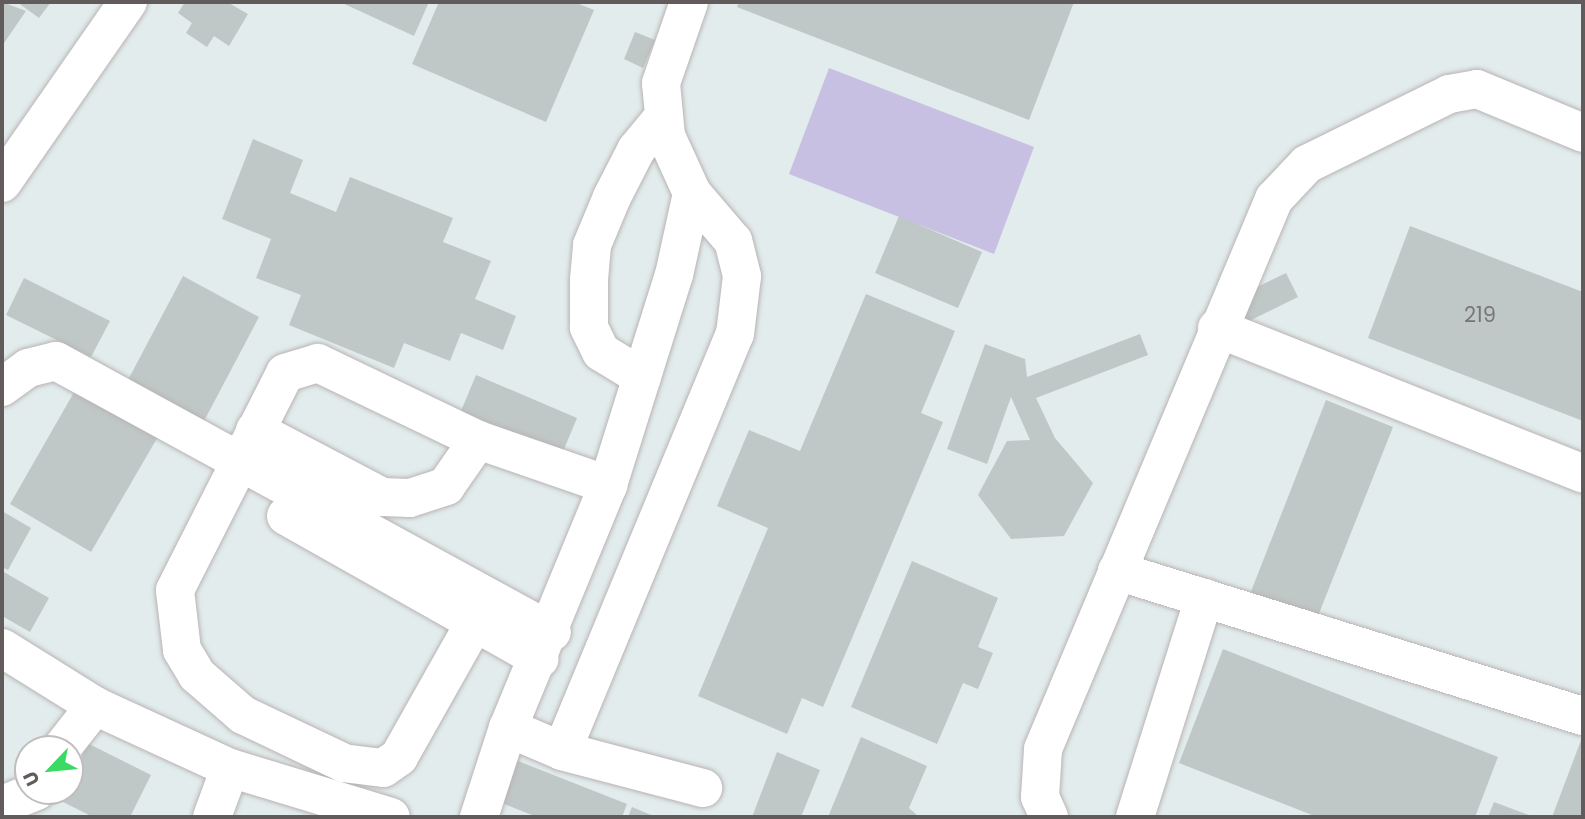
<!DOCTYPE html>
<html>
<head>
<meta charset="utf-8">
<style>
  body { margin:0 }
  #map { position:relative; width:1585px; height:819px; overflow:hidden; background:#e2ecec; font-family:Poppins,sans-serif }
  div>[style] { position:absolute }
  [style*='--x'] { left:calc(var(--x)*1px); top:calc(var(--y)*1px); width:calc(var(--w)*1px); rotate:calc(var(--a)*1deg) }
  .green>* { inset:0; background:#c7c0e2 }
  .building>* { inset:0; background:#bfc8c6 }
  .roads { filter:drop-shadow(0 0 2px #b9b3b4) drop-shadow(0 0 2px #b9b3b4) }
  .minor>* { height:38px; margin:-19px; padding:0 19px; transform-origin:19px; border-radius:19px; background:#fff }
  span { translate:-50% -50%; white-space:nowrap; text-align:center; line-height:1.15; -webkit-text-stroke:5px #fff; paint-order:stroke }
  .number-label { font-size:21px; color:#797676 }
  .number-label span { -webkit-text-stroke-width:0 }
  .frame { position:absolute; inset:0; border:4px solid #625b5c; pointer-events:none }
  .north { position:absolute; left:14px; top:735px; width:70px; height:70px; box-sizing:border-box; background:#fff; border:2px solid #c0bdbe; border-radius:50%; rotate:244deg; font-size:19px; font-weight:700; line-height:28px; text-align:center; color:#625b5c }
  .north::after { content:''; display:block; margin:auto; width:24px; height:32px; background:#3adb64; clip-path:polygon(50% 0,100% 100%,50% 72%,0 100%) }
</style>
</head>
<body>
<div id="map">
  <div class="green">
    <i style="clip-path:polygon(829px 68px,1034px 147px,994px 254px,789px 174px)"></i>
  </div>
  <div class="building">
    <i style="clip-path:polygon(2px 2px,26px 11px,2px 46px)"></i>
    <i style="clip-path:polygon(17px 2px,51px 2px,39px 18px)"></i>
    <i style="clip-path:polygon(185px 2px,227px 2px,248px 14px,229px 46px,214px 36px,207px 47px,186px 33px,192px 23px,178px 13px)"></i>
    <i style="clip-path:polygon(340px 2px,429px 2px,414px 36px)"></i>
    <i style="clip-path:polygon(439px 2px,574px 2px,594px 10px,546px 122px,412px 64px)"></i>
    <i style="clip-path:polygon(739px 2px,1074px 2px,1029px 120px,737px 7px)"></i>
    <i style="clip-path:polygon(635px 32px,655px 40px,643px 68px,624px 59px)"></i>
    <i style="clip-path:polygon(253px 139px,303px 160px,290px 193px,336px 212px,350px 177px,453px 218px,443px 242px,491px 261px,475px 299px,516px 316px,503px 350px,461px 333px,450px 361px,404px 343px,394px 368px,289px 325px,301px 295px,256px 278px,271px 239px,222px 219px)"></i>
    <i style="clip-path:polygon(899px 216px,982px 252px,958px 308px,875px 273px)"></i>
    <i style="clip-path:polygon(1410px 226px,1583px 292px,1583px 421px,1368px 338px)"></i>
    <i style="clip-path:polygon(1286px 273px,1298px 297px,1243px 324px,1231px 300px)"></i>
    <i style="clip-path:polygon(183px 276px,259px 317px,204px 421px,128px 380px)"></i>
    <i style="clip-path:polygon(24px 278px,110px 321px,91px 357px,6px 315px)"></i>
    <i style="clip-path:polygon(866px 294px,955px 331px,921px 413px,943px 422px,823px 707px,802px 698px,787px 734px,698px 696px,768px 528px,717px 506px,749px 430px,800px 451px)"></i>
    <i style="clip-path:polygon(1140px 334px,1148px 355px,1036px 398px,1055px 438px,1093px 483px,1064px 536px,1011px 539px,978px 495px,1007px 441px,1030px 440px,1011px 397px,987px 464px,947px 449px,985px 344px,1025px 359px,1027px 377px)"></i>
    <i style="clip-path:polygon(476px 375px,577px 418px,562px 454px,461px 411px)"></i>
    <i style="clip-path:polygon(81px 380px,163px 428px,91px 552px,10px 504px)"></i>
    <i style="clip-path:polygon(1326px 400px,1393px 427px,1316px 621px,1250px 594px)"></i>
    <i style="clip-path:polygon(2px 511px,31px 528px,8px 570px,2px 567px)"></i>
    <i style="clip-path:polygon(912px 561px,998px 598px,978px 647px,993px 653px,978px 689px,963px 683px,937px 744px,851px 707px)"></i>
    <i style="clip-path:polygon(2px 571px,49px 598px,30px 632px,2px 616px)"></i>
    <i style="clip-path:polygon(1223px 649px,1498px 757px,1475px 817px,1317px 817px,1179px 763px)"></i>
    <i style="clip-path:polygon(1583px 735px,1583px 817px,1552px 817px)"></i>
    <i style="clip-path:polygon(861px 737px,927px 766px,909px 808px,919px 817px,828px 817px)"></i>
    <i style="clip-path:polygon(87px 743px,151px 775px,130px 817px,93px 817px,59px 800px,70px 791px)"></i>
    <i style="clip-path:polygon(777px 752px,820px 770px,801px 817px,752px 817px)"></i>
    <i style="clip-path:polygon(513px 759px,627px 804px,622px 817px,537px 817px,497px 801px)"></i>
    <i style="clip-path:polygon(1494px 802px,1534px 817px,1488px 817px)"></i>
    <i style="clip-path:polygon(632px 807px,656px 817px,628px 817px)"></i>
  </div>
  <div class="roads">
    <div class="minor">
      <i style="--x:2;--y:183;--w:221;--a:-55.2"></i>
      <i style="--x:1217;--y:328;--w:394;--a:21.7"></i>
      <i style="--x:642;--y:377;--w:48;--a:-148.6"></i>
      <i style="--x:601;--y:352;--w:28;--a:-116"></i>
      <i style="--x:589;--y:327;--w:47;--a:-90"></i>
      <i style="--x:589;--y:280;--w:35;--a:-85"></i>
      <i style="--x:592;--y:245;--w:52;--a:-67.4"></i>
      <i style="--x:612;--y:197;--w:53;--a:-62.9"></i>
      <i style="--x:636;--y:150;--w:44;--a:-50.5"></i>
      <i style="--x:2;--y:387;--w:32;--a:-36"></i>
      <i style="--x:28;--y:368;--w:29;--a:-14"></i>
      <i style="--x:56;--y:361;--w:565;--a:28.65"></i>
      <i style="--x:255;--y:430;--w:144;--a:27.8"></i>
      <i style="--x:382;--y:497;--w:28;--a:2"></i>
      <i style="--x:410;--y:498;--w:38;--a:-18"></i>
      <i style="--x:446;--y:486;--w:56;--a:-55.2"></i>
      <i style="--x:286;--y:516;--w:291;--a:29.4"></i>
      <i style="--x:1117;--y:571;--w:488;--a:17.3"></i>
      <i style="--x:475;--y:622;--w:155;--a:119.4"></i>
      <i style="--x:399;--y:757;--w:19;--a:145"></i>
      <i style="--x:383;--y:768;--w:39;--a:-173"></i>
      <i style="--x:344;--y:763;--w:112;--a:-154.6"></i>
      <i style="--x:243;--y:715;--w:61;--a:-139"></i>
      <i style="--x:197;--y:675;--w:29;--a:-121"></i>
      <i style="--x:182;--y:650;--w:60;--a:-96.7"></i>
      <i style="--x:175;--y:590;--w:243;--a:-63.1"></i>
      <i style="--x:285;--y:373;--w:34;--a:-17"></i>
      <i style="--x:318;--y:363;--w:178;--a:25.7"></i>
      <i style="--x:478;--y:440;--w:138;--a:19.1"></i>
      <i style="--x:2;--y:648;--w:110;--a:31.9"></i>
      <i style="--x:508;--y:728;--w:59;--a:23.1"></i>
      <i style="--x:562;--y:751;--w:146;--a:14.7"></i>
      <i style="--x:61;--y:749;--w:55;--a:-51.7"></i>
      <i style="--x:95;--y:706;--w:149;--a:24.7"></i>
      <i style="--x:230;--y:768;--w:168;--a:16.9"></i>
      <i style="--x:562;--y:751;--w:451;--a:-67.5"></i>
      <i style="--x:735;--y:334;--w:58;--a:-83.1"></i>
      <i style="--x:742;--y:276;--w:36;--a:-104"></i>
      <i style="--x:733;--y:241;--w:63;--a:-130.5"></i>
      <i style="--x:2;--y:805;--w:37;--a:-22"></i>
      <i style="--x:212;--y:817;--w:52;--a:-69.8"></i>
      <i style="--x:479;--y:817;--w:94;--a:-72"></i>
      <i style="--x:508;--y:728;--w:263;--a:-67.6"></i>
      <i style="--x:608;--y:485;--w:220;--a:-72.6"></i>
      <i style="--x:674;--y:275;--w:84;--a:-77.6"></i>
      <i style="--x:692;--y:193;--w:63;--a:-114.5"></i>
      <i style="--x:666;--y:136;--w:53;--a:-95.4"></i>
      <i style="--x:661;--y:83;--w:86;--a:-70.9"></i>
      <i style="--x:1049;--y:817;--w:22;--a:-114"></i>
      <i style="--x:1040;--y:797;--w:48;--a:-86.4"></i>
      <i style="--x:1043;--y:749;--w:597;--a:-67.22"></i>
      <i style="--x:1274;--y:199;--w:48;--a:-46.7"></i>
      <i style="--x:1307;--y:164;--w:158;--a:-26.2"></i>
      <i style="--x:1449;--y:94;--w:28;--a:-10"></i>
      <i style="--x:1477;--y:89;--w:115;--a:22.5"></i>
      <i style="--x:1135;--y:817;--w:230;--a:-72.5"></i>
    </div>
  </div>
  <div class="number-label">
    <span style="left:1480px;top:315px">219</span>
  </div>
  <div class="frame"></div>
  <div class="north">U</div>
</div>
</body>
</html>
